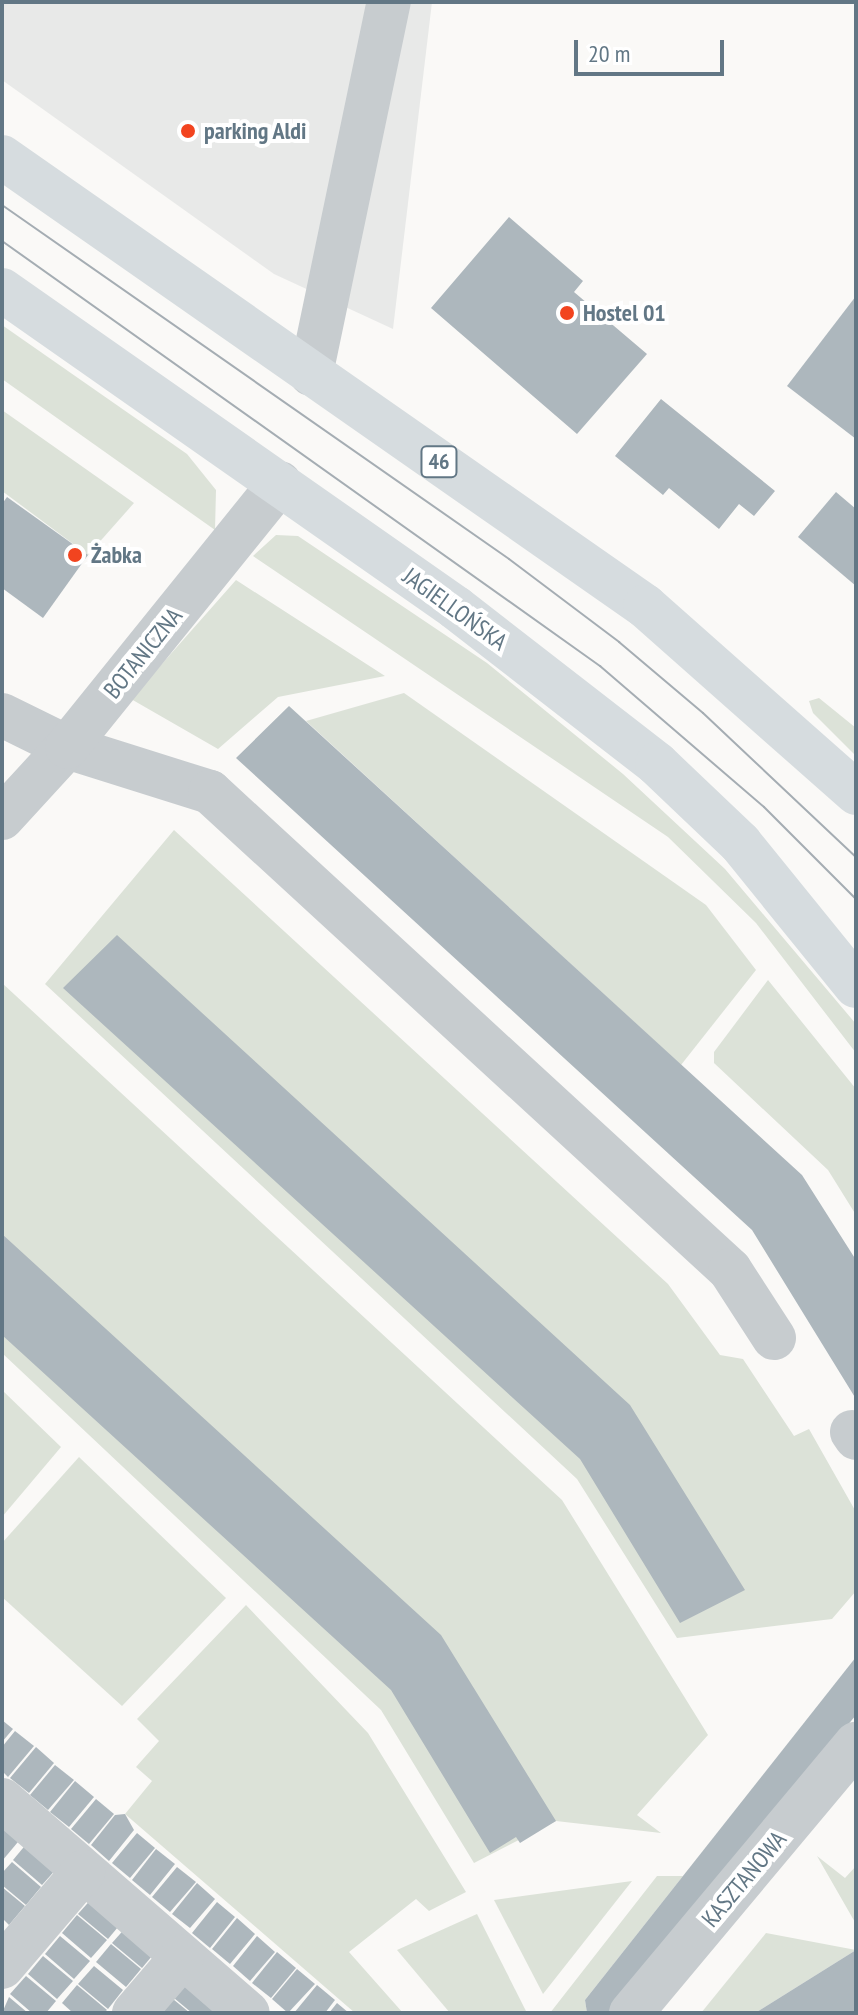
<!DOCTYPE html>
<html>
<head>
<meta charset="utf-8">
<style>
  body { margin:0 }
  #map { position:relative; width:858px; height:2015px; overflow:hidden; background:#faf9f7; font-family:"PT Sans Narrow",sans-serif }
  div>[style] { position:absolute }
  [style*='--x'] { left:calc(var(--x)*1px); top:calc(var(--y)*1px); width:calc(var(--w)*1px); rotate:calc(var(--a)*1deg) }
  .built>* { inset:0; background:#e8e9e8 }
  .green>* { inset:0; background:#dce2d8 }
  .building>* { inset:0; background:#adb7bd }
  .minor>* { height:44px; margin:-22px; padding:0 22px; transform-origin:22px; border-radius:22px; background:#c7cccf }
  .major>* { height:44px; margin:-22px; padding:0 22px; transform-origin:22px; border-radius:22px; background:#d6dcdf }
  .tram>* { height:2px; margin:-1px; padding:0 1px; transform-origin:1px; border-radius:1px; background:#a5adb3 }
  .dots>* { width:22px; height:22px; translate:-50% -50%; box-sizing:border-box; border:4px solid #fff; border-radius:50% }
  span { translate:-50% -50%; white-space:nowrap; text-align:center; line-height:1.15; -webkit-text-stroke:8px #fff; paint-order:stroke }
  .shield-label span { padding:2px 6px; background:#fff; border:2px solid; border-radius:6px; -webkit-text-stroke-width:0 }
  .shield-label { font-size:22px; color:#627785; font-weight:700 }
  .poi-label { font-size:24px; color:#627785; font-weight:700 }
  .left { translate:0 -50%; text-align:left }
  .street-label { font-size:24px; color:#627785 }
  .frame { position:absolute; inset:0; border:4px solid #627785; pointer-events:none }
  .scale { position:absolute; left:574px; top:40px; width:150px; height:36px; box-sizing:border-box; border:4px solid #627785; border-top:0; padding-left:10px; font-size:24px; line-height:28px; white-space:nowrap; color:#627785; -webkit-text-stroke:6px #fff; paint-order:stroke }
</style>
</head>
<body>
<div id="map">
  <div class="built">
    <i style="clip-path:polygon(2px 2px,432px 2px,393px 329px,274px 274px,2px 80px)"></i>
  </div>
  <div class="green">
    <i style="clip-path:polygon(2px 325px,187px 454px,216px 490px,215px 530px,2px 379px)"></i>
    <i style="clip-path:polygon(2px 410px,134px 503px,88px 555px,2px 491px)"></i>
    <i style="clip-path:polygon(276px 535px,298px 536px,487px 663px,623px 774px,725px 869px,856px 1024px,856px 1053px,756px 923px,668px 837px,253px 556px)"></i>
    <i style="clip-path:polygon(236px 580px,385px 676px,278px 697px,218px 749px,131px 699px)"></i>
    <i style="clip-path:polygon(404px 693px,706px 905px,756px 970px,681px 1065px,306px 721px)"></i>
    <i style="clip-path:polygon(819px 698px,856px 728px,856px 756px,813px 713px,809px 701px)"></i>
    <i style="clip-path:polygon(174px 830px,668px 1284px,720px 1355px,743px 1359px,794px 1436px,809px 1429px,856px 1512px,856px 1591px,832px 1619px,677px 1638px,577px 1479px,45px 984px)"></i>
    <i style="clip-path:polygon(768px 980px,856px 1089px,856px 1215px,828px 1170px,714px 1063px,714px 1052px)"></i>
    <i style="clip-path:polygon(2px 983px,562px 1500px,708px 1735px,637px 1815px,661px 1833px,556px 1821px,474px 1863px,381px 1710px,2px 1353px)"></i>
    <i style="clip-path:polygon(2px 1390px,61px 1447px,2px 1517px)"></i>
    <i style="clip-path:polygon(79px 1457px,226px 1598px,122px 1706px,2px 1597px,2px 1543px)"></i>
    <i style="clip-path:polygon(246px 1605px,368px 1733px,466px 1892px,429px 1911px,416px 1899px,349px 1952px,403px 2013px,355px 2013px,125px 1814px,152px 1781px,136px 1767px,159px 1741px,137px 1719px)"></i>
    <i style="clip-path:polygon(817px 1856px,845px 1878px,856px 1866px,856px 1924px)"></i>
    <i style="clip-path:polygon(657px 1876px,683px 1876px,585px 2000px,587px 2013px,550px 2013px)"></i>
    <i style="clip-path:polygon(632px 1881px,543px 1994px,494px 1900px)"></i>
    <i style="clip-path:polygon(477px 1914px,527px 2013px,450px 2013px,397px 1950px)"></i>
    <i style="clip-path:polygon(766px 1933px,856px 1950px,755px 2013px,701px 2013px)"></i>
  </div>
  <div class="building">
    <i style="clip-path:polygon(509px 217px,583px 281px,574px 292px,647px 354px,577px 434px,431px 308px)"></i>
    <i style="clip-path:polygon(856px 296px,856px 439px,787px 386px)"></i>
    <i style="clip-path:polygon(661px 399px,775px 491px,754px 516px,739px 504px,719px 529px,669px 488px,663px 495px,615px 456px)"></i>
    <i style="clip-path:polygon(836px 492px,856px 509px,856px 586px,798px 537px)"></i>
    <i style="clip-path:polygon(7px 497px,88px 555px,43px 618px,2px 588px,2px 504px)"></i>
    <i style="clip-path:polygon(289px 706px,802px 1175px,856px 1260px,856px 1399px,752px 1230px,236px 758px)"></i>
    <i style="clip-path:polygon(117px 935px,630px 1405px,745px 1590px,680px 1623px,580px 1459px,63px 988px)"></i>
    <i style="clip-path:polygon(2px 1234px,441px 1635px,556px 1821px,520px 1843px,516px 1837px,490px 1853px,391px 1690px,2px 1335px)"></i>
    <i style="clip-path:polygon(856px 1657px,856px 1715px,611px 2013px,587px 2013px,585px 2000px)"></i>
    <i style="clip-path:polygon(2px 1720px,13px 1729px,2px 1742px)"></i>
    <i style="clip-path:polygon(15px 1731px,34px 1746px,8px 1777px,2px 1771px,2px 1747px)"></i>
    <i style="clip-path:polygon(36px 1747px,54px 1763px,29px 1793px,10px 1778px)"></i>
    <i style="clip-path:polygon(55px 1765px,74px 1780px,48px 1810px,30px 1795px)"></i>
    <i style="clip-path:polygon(75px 1781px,94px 1797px,69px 1827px,50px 1812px)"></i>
    <i style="clip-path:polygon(96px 1799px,114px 1814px,89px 1844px,71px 1829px)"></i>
    <i style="clip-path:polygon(125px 1814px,134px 1830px,109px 1861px,91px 1845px,115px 1815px)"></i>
    <i style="clip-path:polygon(2px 1818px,23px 1836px,2px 1861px)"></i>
    <i style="clip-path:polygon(137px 1833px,155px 1848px,130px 1878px,112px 1863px)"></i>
    <i style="clip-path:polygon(28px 1842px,58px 1867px,42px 1885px,13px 1860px)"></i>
    <i style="clip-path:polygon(156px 1849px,175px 1864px,150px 1895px,132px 1880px)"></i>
    <i style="clip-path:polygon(12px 1862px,41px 1887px,26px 1905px,2px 1885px,2px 1873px)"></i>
    <i style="clip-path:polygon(177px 1867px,196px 1882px,170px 1912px,152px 1897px)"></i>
    <i style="clip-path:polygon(197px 1883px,215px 1899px,190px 1928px,172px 1914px)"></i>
    <i style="clip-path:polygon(2px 1887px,25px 1906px,9px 1925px,2px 1918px)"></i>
    <i style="clip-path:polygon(94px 1896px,123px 1921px,108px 1939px,78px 1914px)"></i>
    <i style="clip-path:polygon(217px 1902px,235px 1917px,210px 1948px,192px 1933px)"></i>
    <i style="clip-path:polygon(77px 1915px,107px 1940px,91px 1958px,62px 1933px)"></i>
    <i style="clip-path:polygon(237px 1918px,255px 1934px,230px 1964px,212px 1949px)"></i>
    <i style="clip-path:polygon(128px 1925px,157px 1950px,142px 1968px,112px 1943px)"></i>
    <i style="clip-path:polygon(60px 1936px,90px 1961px,74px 1979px,45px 1954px)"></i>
    <i style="clip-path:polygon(257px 1936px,275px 1952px,250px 1981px,233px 1966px)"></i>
    <i style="clip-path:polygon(111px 1944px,141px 1969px,126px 1987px,96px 1962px)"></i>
    <i style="clip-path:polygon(856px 1950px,856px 2013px,755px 2013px)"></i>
    <i style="clip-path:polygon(277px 1952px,296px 1968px,271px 1998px,252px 1983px)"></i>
    <i style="clip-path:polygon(43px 1956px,73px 1981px,57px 1999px,28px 1974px)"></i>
    <i style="clip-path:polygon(94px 1966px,123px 1990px,108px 2009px,78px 1984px)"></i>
    <i style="clip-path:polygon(297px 1969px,315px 1984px,288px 2013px,272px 1999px)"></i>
    <i style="clip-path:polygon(26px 1976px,56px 2001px,46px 2013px,32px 2013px,10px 1994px)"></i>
    <i style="clip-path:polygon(190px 1980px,219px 2004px,212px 2013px,192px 2013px,174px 1998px)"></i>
    <i style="clip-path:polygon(77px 1985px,107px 2010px,104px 2013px,73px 2013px,62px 2003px)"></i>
    <i style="clip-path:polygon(317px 1985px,335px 2000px,325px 2013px,294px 2013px)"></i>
    <i style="clip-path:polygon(9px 1997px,28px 2013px,2px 2013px)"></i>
    <i style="clip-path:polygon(173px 1999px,190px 2013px,162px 2013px)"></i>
    <i style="clip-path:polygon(337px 2003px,349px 2013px,329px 2013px)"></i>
  </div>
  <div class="minor">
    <i style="--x:311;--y:374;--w:380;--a:-78.2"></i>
    <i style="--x:2;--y:715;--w:72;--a:26.2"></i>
    <i style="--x:67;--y:747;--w:150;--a:17.5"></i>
    <i style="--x:210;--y:792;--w:706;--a:42.59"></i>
    <i style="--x:730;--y:1270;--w:81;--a:57.1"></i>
    <i style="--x:2;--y:818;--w:96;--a:-47.5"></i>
    <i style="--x:67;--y:747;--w:339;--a:-51.1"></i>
    <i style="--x:852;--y:1432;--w:7;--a:56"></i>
    <i style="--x:2;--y:1800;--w:325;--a:40.9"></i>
    <i style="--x:2;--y:1967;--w:125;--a:-49.5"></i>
    <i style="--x:134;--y:2013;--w:74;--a:-49.4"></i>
    <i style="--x:631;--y:2013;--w:351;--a:-50.1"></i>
  </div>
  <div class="major">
    <i style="--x:2;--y:157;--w:784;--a:34.93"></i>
    <i style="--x:645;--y:606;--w:282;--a:41.5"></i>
    <i style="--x:2;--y:290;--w:554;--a:35.01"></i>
    <i style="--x:456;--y:608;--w:254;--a:37.8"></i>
    <i style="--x:657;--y:764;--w:115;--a:43.6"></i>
    <i style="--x:740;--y:843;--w:184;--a:51"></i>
  </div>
  <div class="tram">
    <i style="--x:2;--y:205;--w:618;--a:34.92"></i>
    <i style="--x:509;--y:559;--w:138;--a:37"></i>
    <i style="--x:619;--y:642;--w:110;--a:40.2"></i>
    <i style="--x:703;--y:713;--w:210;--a:43.3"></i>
    <i style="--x:2;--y:241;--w:734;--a:35.4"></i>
    <i style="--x:600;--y:666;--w:216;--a:40.7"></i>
    <i style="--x:764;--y:807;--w:130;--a:45"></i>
  </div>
  <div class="dots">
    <i style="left:188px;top:131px;background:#f2441f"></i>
    <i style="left:567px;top:313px;background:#f2441f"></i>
    <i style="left:75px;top:555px;background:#f2441f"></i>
  </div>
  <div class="shield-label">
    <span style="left:439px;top:462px">46</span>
  </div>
  <div class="poi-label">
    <span class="left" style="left:204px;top:131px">parking Aldi</span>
    <span class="left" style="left:583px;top:313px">Hostel 01</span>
    <span class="left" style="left:91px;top:555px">Żabka</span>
  </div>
  <div class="street-label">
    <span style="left:455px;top:609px;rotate:36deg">JAGIELLOŃSKA</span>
    <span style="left:143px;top:653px;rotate:-51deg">BOTANICZNA</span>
    <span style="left:744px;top:1879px;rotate:-50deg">KASZTANOWA</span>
  </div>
  <div class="frame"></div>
  <div class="scale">20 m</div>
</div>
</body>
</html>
